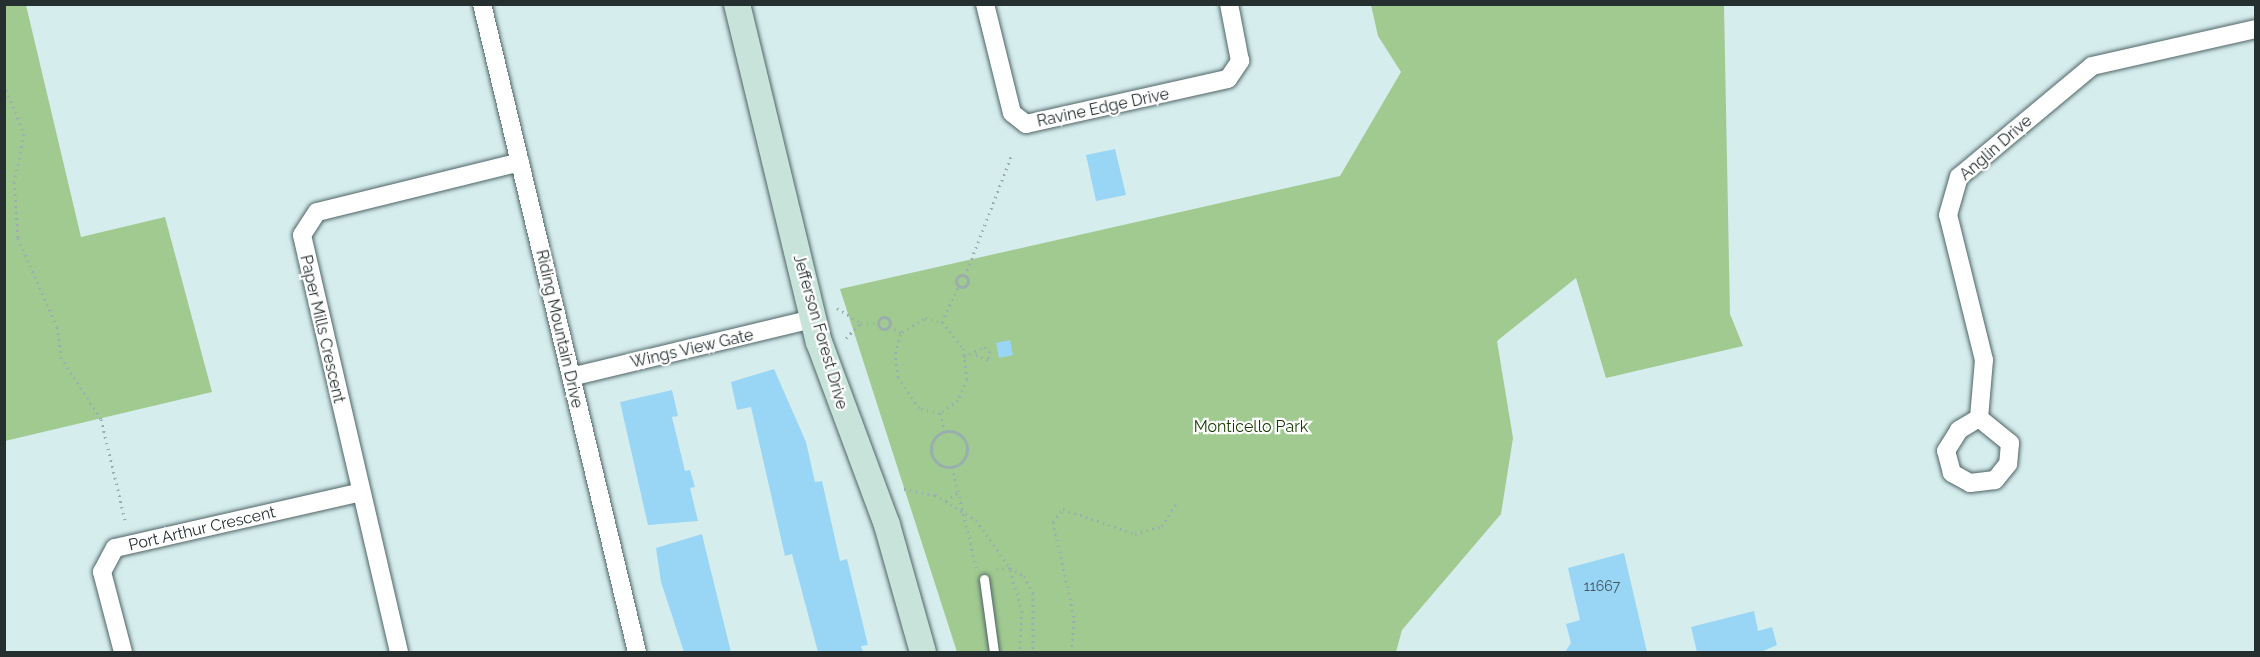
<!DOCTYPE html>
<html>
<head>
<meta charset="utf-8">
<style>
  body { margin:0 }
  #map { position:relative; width:2260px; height:657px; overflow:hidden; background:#d6edee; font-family:Raleway,sans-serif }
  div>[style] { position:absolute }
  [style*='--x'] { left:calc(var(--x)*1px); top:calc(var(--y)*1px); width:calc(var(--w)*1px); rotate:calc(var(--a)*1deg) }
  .green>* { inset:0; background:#a1ca91 }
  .building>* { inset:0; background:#99d6f6 }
  .path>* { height:3px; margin-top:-1.5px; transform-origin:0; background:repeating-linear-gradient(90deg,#9baeaf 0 1.5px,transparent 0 6px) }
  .path>.ring { margin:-1.5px; padding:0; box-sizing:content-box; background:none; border:3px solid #9baeaf; border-radius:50% }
  .roads { filter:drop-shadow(0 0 2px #506566) drop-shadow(0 0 2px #506566) }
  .lane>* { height:9px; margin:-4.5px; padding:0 4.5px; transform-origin:4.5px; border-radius:4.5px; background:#fff }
  .street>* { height:18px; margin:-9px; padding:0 9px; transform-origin:9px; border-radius:9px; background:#fff }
  .secondary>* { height:26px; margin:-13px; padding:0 13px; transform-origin:13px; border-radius:13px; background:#c7e3da }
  span { translate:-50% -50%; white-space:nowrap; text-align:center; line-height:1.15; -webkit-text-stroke:4.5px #fff; paint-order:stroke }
  .number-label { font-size:14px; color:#435962 }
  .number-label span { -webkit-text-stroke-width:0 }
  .street-label { font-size:16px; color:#262f30 }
  .park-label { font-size:16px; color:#183d01 }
  .frame { position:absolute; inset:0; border:6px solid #262f30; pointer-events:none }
</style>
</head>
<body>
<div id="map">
  <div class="green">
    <i style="clip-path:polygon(4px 5px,26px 5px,81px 237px,165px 217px,212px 392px,5px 441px)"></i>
    <i style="clip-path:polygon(1371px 5px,1724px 5px,1730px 314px,1743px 346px,1606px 378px,1576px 278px,1497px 341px,1513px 438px,1501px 514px,1402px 630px,1396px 652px,957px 652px,840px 289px,1340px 176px,1401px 72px,1378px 36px)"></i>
  </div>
  <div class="building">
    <i style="clip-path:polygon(1115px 149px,1126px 195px,1096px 201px,1086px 155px)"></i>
    <i style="clip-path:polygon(1010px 340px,1013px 355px,999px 358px,996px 343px)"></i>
    <i style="clip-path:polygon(774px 369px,806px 442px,815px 482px,822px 481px,840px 561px,847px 559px,868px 645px,861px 646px,863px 652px,818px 652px,792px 554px,785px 556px,751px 407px,737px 410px,731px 382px)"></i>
    <i style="clip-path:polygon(672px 390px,678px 416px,672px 417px,685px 471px,690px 470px,695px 487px,690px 488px,698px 521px,648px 525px,620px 402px)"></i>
    <i style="clip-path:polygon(702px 534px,705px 547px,731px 652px,684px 652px,661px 582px,656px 548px)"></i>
    <i style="clip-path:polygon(1624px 553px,1647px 652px,1565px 652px,1571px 643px,1566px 624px,1580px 620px,1568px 568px)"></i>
    <i style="clip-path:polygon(1754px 611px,1758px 631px,1772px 627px,1777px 645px,1761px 652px,1697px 652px,1691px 627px)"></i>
  </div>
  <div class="path">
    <i style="--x:4;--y:84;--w:54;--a:68.2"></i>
    <i style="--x:24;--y:134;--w:49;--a:101.8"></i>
    <i style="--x:14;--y:182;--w:56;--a:85.9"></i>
    <i style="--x:18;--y:238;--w:97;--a:66.3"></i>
    <i style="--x:57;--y:327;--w:30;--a:82"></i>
    <i style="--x:61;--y:357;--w:74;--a:57.2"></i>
    <i style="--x:101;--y:419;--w:104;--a:76.6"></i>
    <i class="ring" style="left:956px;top:275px;width:9px;height:9px"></i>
    <i style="--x:965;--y:276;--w:131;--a:-68.9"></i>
    <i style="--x:837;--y:308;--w:28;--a:32"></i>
    <i style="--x:861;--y:323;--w:17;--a:0"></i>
    <i class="ring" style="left:878px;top:317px;width:9px;height:9px"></i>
    <i style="--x:925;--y:318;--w:17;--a:13"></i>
    <i style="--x:942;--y:322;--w:33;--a:51"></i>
    <i style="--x:963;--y:348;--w:31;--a:83"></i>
    <i style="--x:967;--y:379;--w:23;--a:113"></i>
    <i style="--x:958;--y:400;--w:22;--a:144"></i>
    <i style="--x:940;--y:413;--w:22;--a:-167"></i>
    <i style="--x:919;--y:408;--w:37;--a:-124"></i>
    <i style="--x:898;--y:377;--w:24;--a:-97"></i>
    <i style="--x:895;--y:353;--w:22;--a:-72"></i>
    <i style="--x:902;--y:332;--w:27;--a:-31"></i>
    <i style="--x:942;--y:322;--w:40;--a:-65"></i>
    <i style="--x:889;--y:326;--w:14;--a:30"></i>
    <i style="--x:846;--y:338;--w:21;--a:-45"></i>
    <i style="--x:964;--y:357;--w:22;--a:-27"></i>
    <i style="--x:984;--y:347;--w:7;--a:34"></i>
    <i style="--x:990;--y:351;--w:9;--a:103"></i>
    <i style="--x:988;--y:360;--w:13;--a:-157"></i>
    <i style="--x:940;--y:413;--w:20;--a:75"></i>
    <i class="ring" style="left:931px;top:431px;width:33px;height:33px"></i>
    <i style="--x:952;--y:467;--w:106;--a:76.4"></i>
    <i style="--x:904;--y:489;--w:32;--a:11"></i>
    <i style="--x:935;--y:495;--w:48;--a:31.4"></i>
    <i style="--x:976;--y:520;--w:59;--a:54.7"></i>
    <i style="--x:1010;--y:568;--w:18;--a:174"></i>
    <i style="--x:946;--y:501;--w:14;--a:-36"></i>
    <i style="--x:1010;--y:568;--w:16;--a:30"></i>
    <i style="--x:1024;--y:576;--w:19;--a:62"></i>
    <i style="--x:1033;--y:593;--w:59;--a:90"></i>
    <i style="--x:1010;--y:570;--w:43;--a:73.7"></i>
    <i style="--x:1022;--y:611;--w:41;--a:92.8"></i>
    <i style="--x:1071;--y:652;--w:35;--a:-85"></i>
    <i style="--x:1074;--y:617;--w:97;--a:-102.5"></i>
    <i style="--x:1053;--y:522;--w:16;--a:-52"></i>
    <i style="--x:1063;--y:509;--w:76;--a:19.1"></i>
    <i style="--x:1135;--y:534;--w:28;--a:-17"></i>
    <i style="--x:1162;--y:526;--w:26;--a:-58"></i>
  </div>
  <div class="roads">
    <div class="lane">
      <i style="--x:984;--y:579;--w:74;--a:82.2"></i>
    </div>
    <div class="street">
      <i style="--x:482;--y:4;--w:666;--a:76.55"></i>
      <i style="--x:985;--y:4;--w:112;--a:76.1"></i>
      <i style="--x:1012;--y:113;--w:18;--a:38"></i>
      <i style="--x:1026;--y:124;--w:207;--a:-12.6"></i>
      <i style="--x:1228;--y:79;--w:22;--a:-56"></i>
      <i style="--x:1240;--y:61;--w:58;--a:-100.9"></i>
      <i style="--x:571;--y:377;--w:249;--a:-13.5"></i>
      <i style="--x:1979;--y:418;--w:58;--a:-85.1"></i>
      <i style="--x:1984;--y:360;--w:149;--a:-103.9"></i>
      <i style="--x:1948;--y:215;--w:40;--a:-74"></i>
      <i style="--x:1959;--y:177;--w:173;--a:-39.8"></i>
      <i style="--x:2092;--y:66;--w:168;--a:-12.7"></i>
      <i style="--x:1979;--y:418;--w:40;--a:39"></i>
      <i style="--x:2010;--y:443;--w:21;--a:95"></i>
      <i style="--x:2008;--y:464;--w:21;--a:129"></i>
      <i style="--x:1995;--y:480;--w:25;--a:173"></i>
      <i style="--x:1970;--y:483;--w:21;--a:-151"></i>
      <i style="--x:1952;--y:473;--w:23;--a:-105"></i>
      <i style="--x:1946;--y:451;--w:25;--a:-58"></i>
      <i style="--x:1959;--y:430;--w:23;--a:-31"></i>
      <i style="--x:123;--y:652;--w:83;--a:-104.7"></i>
      <i style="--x:102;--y:572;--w:27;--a:-62"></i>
      <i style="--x:115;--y:548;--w:252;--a:-12.8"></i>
      <i style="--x:399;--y:652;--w:428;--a:-103.1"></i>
      <i style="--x:302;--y:235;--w:27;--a:-57"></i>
      <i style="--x:317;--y:212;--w:209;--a:-13.8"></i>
    </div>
    <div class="secondary">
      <i style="--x:737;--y:4;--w:348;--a:76.4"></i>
      <i style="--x:819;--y:342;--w:195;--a:69.6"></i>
      <i style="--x:887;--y:525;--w:132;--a:74.2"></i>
    </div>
  </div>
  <div class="number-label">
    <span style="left:1602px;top:586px">11667</span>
  </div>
  <div class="street-label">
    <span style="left:1103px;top:108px;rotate:-12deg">Ravine Edge Drive</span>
    <span style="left:1996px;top:148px;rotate:-41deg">Anglin Drive</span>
    <span style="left:322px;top:329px;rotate:77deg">Paper Mills Crescent</span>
    <span style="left:559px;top:329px;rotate:77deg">Riding Mountain Drive</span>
    <span style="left:820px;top:332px;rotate:74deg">Jefferson Forest Drive</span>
    <span style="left:692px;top:349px;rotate:-13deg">Wings View Gate</span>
    <span style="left:202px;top:529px;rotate:-13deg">Port Arthur Crescent</span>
  </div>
  <div class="park-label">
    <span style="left:1251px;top:427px">Monticello Park</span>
  </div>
  <div class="frame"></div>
</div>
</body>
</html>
